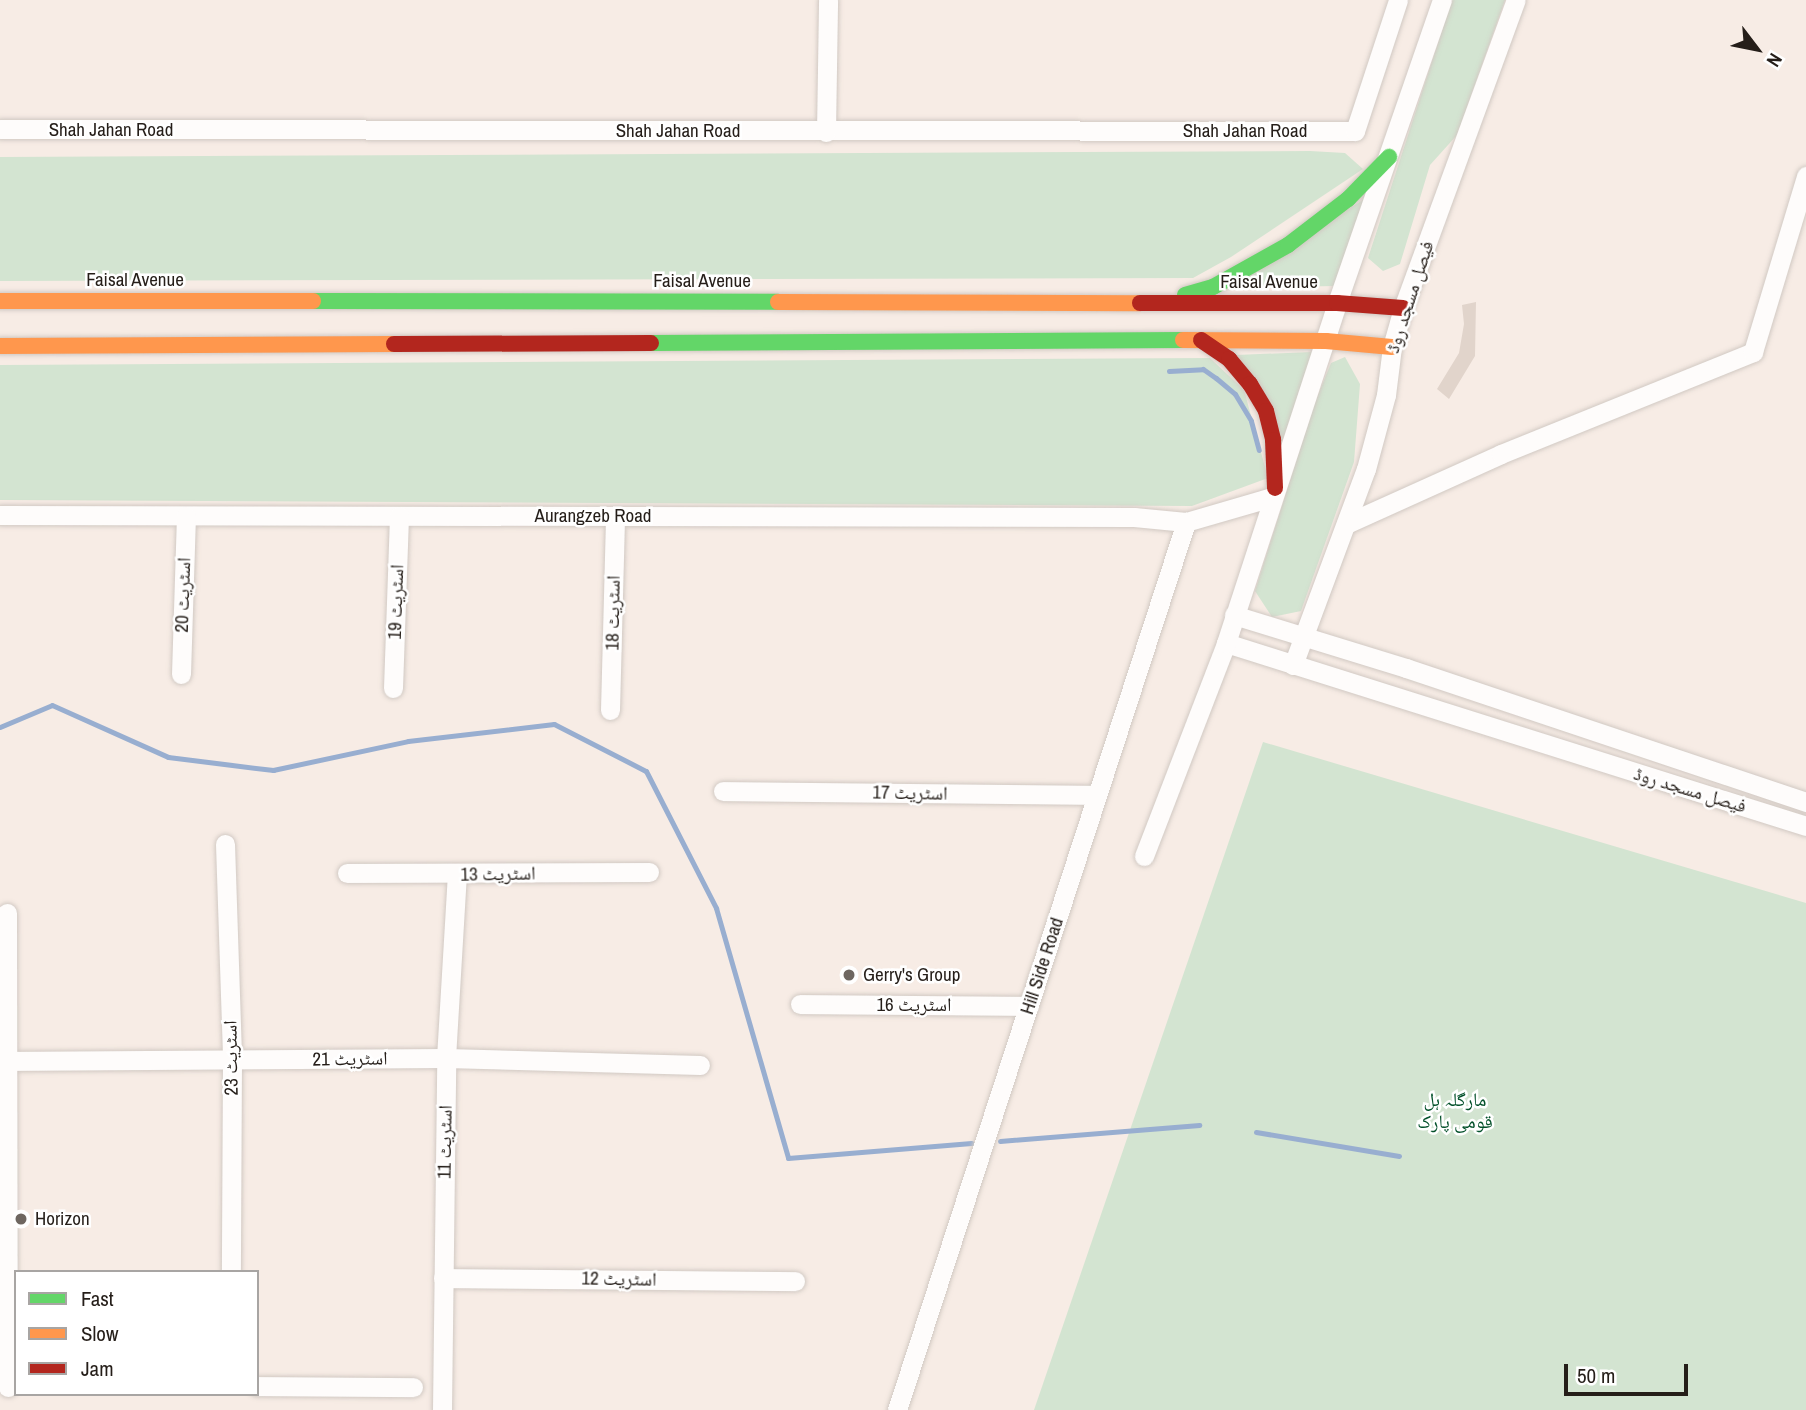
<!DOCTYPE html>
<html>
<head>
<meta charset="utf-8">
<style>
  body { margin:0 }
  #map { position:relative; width:1806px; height:1410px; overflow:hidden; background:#f7ece5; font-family:"Archivo Narrow","Noto Naskh Arabic",sans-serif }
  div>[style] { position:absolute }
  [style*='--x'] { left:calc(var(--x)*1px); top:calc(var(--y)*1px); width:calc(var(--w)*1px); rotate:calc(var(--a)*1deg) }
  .green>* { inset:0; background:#d3e4d1 }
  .stream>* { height:5px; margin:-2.5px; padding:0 2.5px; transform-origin:2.5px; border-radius:2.5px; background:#98aed0 }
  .building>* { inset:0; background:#e1d4cb }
  .roads { filter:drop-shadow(0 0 2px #d1c9c3) drop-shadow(0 0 2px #d1c9c3) }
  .street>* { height:19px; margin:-9.5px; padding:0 9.5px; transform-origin:9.5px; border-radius:9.5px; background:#fefcfb }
  .fast>* { height:16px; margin:-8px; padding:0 8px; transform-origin:8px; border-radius:8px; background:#63d668 }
  .slow>* { height:16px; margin:-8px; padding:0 8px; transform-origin:8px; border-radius:8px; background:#ff974d }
  .jam>* { height:16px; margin:-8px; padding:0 8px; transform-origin:8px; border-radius:8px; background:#b3261e }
  .dots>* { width:19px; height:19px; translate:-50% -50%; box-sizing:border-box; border:4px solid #fff; border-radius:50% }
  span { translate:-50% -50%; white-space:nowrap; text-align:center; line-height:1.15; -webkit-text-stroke:5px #fff; paint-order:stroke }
  .street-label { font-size:19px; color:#251e19 }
  .poi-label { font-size:19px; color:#251e19 }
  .left { translate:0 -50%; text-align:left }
  .park-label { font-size:19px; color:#04512b }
  .legend { position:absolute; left:14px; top:1270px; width:245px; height:126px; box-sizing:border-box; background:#fff; border:2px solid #a8a5a3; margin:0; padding:9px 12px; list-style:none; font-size:21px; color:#251e19 }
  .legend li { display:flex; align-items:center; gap:14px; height:35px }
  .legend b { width:35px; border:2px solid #a8a5a3 }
  .north { position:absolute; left:1722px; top:14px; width:70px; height:70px; -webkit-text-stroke:5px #fff; paint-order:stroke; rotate:122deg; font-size:19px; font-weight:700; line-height:28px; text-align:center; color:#251e19 }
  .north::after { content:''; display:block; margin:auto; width:24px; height:32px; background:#251e19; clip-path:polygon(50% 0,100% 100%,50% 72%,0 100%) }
  .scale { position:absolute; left:1564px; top:1364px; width:124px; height:32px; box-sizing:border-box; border:4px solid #251e19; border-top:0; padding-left:9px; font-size:21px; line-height:24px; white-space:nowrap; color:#251e19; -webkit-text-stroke:5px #fff; paint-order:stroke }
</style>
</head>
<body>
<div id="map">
  <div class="green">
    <i style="clip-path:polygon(1452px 0,1505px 0,1457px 135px,1430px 165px,1400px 264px,1383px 271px,1368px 258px)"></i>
    <i style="clip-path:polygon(1310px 151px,1345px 153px,1363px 169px,1231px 257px,1193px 278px,0 281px,0 157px)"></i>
    <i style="clip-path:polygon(1366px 198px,1335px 286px,1224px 288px)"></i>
    <i style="clip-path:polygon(1312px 352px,1282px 444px,1236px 355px)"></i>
    <i style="clip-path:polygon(1345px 357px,1360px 384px,1354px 462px,1301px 611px,1272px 617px,1255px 591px,1314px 405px,1331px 363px)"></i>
    <i style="clip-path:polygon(1210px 358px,1244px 390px,1268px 478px,1192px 506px,0 500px,0 365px)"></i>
    <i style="clip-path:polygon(1263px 742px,1806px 903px,1806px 1410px,1034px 1410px)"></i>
  </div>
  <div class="stream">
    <i style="--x:1169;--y:371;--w:34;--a:-3"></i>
    <i style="--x:1203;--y:369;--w:16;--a:35"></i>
    <i style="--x:1216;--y:378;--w:25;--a:40"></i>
    <i style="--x:1235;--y:394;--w:31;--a:59"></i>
    <i style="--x:1251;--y:421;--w:30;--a:75"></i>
    <i style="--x:0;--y:727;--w:56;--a:-22.9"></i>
    <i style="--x:52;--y:705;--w:127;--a:24.1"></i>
    <i style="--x:168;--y:757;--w:106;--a:7.1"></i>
    <i style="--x:273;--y:770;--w:138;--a:-12.1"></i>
    <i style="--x:408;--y:741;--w:147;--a:-6.6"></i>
    <i style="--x:554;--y:724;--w:103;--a:27.1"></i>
    <i style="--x:646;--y:771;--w:154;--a:62.9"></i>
    <i style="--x:716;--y:908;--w:260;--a:73.9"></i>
    <i style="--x:788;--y:1158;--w:184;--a:-4.7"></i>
    <i style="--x:1256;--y:1132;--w:145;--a:9.5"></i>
    <i style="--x:1000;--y:1141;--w:200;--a:-4.6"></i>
  </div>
  <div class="building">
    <i style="clip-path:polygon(1476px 302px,1475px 356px,1449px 399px,1437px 389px,1459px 353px,1464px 324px,1462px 305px)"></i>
  </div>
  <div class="roads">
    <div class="street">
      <i style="--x:0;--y:129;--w:1355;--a:0.08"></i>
      <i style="--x:1355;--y:131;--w:138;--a:-71.8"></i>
      <i style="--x:826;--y:132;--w:132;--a:-89.1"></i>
      <i style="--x:0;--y:515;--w:1134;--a:0.1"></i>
      <i style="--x:1134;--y:517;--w:52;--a:5.5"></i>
      <i style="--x:1186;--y:522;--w:90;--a:-16.2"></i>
      <i style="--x:1346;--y:524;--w:170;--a:-24.3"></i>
      <i style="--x:1501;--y:454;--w:272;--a:-22"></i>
      <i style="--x:1753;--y:352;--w:184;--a:-73.2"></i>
      <i style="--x:1234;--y:615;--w:180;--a:17.1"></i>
      <i style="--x:1406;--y:668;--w:422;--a:18.5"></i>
      <i style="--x:1226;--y:643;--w:608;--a:17.51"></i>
      <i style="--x:1293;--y:665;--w:209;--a:-69.6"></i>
      <i style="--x:1366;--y:469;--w:77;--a:-74.9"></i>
      <i style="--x:1386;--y:395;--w:48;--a:-82.9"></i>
      <i style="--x:1392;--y:347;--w:41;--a:-74.2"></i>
      <i style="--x:1403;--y:308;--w:328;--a:-69.9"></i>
      <i style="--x:181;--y:674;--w:158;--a:-88.2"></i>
      <i style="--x:393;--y:688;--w:172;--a:-88"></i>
      <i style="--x:610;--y:710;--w:194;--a:-88.5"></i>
      <i style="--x:723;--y:791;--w:374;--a:0.6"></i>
      <i style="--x:225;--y:844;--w:216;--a:88.1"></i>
      <i style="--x:232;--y:1060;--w:212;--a:90.3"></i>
      <i style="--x:1144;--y:856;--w:228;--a:-68.9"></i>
      <i style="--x:1226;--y:643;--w:358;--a:-71.9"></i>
      <i style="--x:1337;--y:303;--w:321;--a:-70.9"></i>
      <i style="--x:347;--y:873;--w:302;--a:-0.2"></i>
      <i style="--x:7;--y:913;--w:474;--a:89.9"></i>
      <i style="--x:800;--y:1004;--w:229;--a:0.5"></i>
      <i style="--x:0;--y:1061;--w:446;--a:-0.4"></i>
      <i style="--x:446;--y:1058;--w:254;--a:1.6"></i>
      <i style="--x:443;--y:1278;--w:352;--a:0.5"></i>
      <i style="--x:257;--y:1386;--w:156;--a:0.4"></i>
      <i style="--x:442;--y:1410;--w:352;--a:-89.3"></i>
      <i style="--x:446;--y:1058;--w:183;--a:-86.6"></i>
      <i style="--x:897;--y:1410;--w:934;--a:-71.97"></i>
    </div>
    <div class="fast">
      <i style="--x:1185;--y:295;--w:29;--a:-16"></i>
      <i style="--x:1213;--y:287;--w:86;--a:-29.2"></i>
      <i style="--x:1288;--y:245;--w:76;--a:-37.5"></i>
      <i style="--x:1348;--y:199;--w:59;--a:-45.7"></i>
      <i style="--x:313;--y:301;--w:465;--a:0.1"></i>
      <i style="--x:651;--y:343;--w:532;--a:-0.32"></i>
    </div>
    <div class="slow">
      <i style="--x:0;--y:301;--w:313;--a:0"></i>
      <i style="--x:778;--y:302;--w:362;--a:0.2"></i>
      <i style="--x:1183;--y:340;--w:143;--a:0.4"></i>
      <i style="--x:1326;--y:341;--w:66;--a:5.2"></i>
      <i style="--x:0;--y:346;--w:394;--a:-0.3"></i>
    </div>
    <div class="jam">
      <i style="--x:1140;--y:303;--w:197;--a:0"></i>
      <i style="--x:1337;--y:303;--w:66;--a:4.3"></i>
      <i style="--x:1201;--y:340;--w:34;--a:34"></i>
      <i style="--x:1229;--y:359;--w:33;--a:50"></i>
      <i style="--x:1250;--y:384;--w:31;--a:59"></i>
      <i style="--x:1266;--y:411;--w:30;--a:76"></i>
      <i style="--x:1273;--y:440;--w:48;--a:87.6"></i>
      <i style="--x:394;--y:344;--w:257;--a:-0.2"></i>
    </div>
  </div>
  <div class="dots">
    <i style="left:849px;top:975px;background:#6e6660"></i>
    <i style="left:21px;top:1219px;background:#6e6660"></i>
  </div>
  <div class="street-label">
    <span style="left:111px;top:130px">Shah Jahan Road</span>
    <span style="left:678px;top:131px">Shah Jahan Road</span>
    <span style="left:1245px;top:131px">Shah Jahan Road</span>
    <span style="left:135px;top:280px">Faisal Avenue</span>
    <span style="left:702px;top:281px">Faisal Avenue</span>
    <span style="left:1269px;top:282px">Faisal Avenue</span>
    <span style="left:1410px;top:297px;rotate:-72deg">فیصل مسجد روڈ</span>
    <span style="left:593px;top:516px">Aurangzeb Road</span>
    <span style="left:183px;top:595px;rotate:-88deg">اسٹریٹ 20</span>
    <span style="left:396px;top:602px;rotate:-88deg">اسٹریٹ 19</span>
    <span style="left:613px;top:613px;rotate:-89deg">اسٹریٹ 18</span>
    <span style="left:1690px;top:790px;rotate:17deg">فیصل مسجد روڈ</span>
    <span style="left:910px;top:793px;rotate:1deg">اسٹریٹ 17</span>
    <span style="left:498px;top:874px;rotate:-1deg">اسٹریٹ 13</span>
    <span style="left:1042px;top:966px;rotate:-72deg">Hill Side Road</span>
    <span style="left:914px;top:1005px">اسٹریٹ 16</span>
    <span style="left:231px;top:1058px;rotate:-91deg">اسٹریٹ 23</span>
    <span style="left:350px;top:1059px;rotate:-1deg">اسٹریٹ 21</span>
    <span style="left:445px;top:1142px;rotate:-89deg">اسٹریٹ 11</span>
    <span style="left:619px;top:1279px;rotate:1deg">اسٹریٹ 12</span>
  </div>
  <div class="poi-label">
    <span class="left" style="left:863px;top:975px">Gerry's Group</span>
    <span class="left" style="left:35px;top:1219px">Horizon</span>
  </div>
  <div class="park-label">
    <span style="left:1455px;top:1111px">مارگلہ ہل<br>قومی پارک</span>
  </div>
  <ul class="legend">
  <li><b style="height:9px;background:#63d668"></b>Fast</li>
  <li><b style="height:9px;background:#ff974d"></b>Slow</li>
  <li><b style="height:9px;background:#b3261e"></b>Jam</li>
  </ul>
  <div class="north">N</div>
  <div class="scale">50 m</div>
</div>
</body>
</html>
